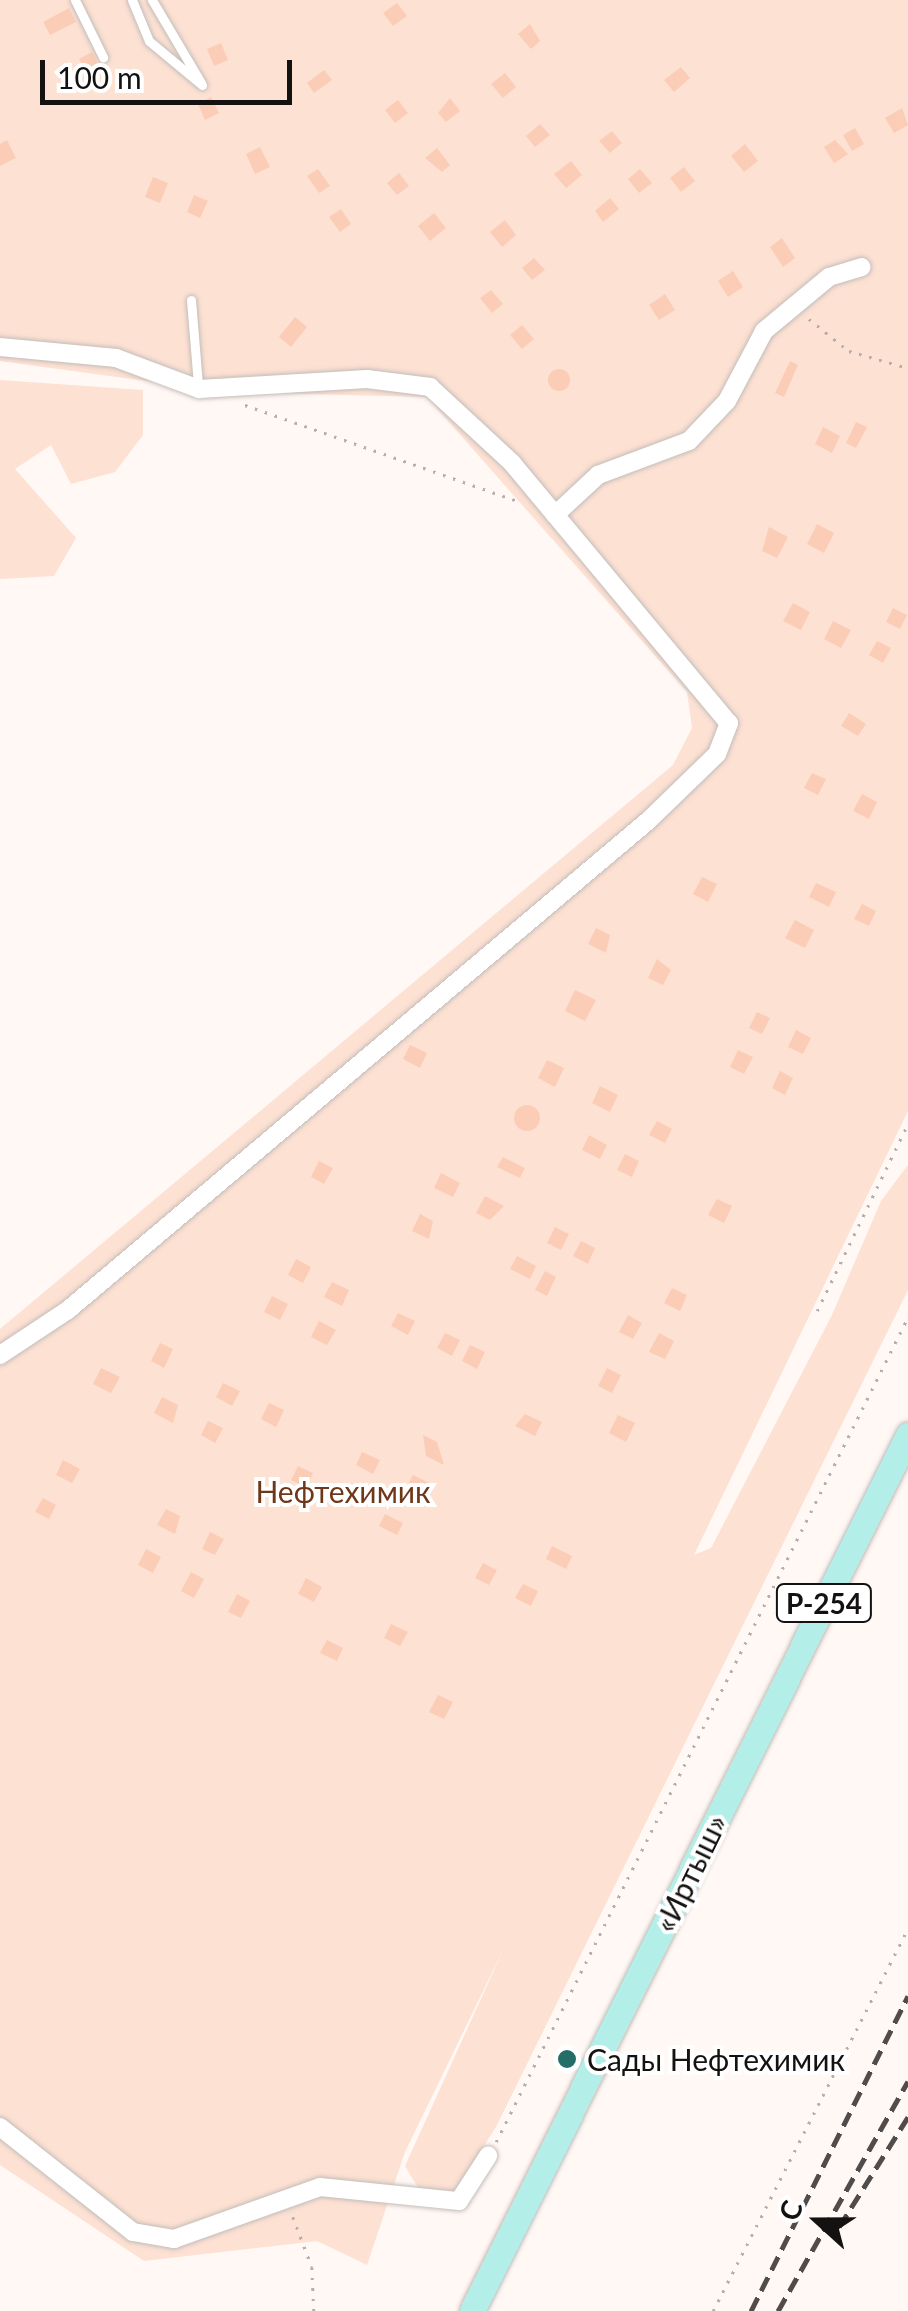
<!DOCTYPE html>
<html>
<head>
<meta charset="utf-8">
<style>
  body { margin:0 }
  #map { position:relative; width:908px; height:2311px; overflow:hidden; background:#fff8f5; font-family:Lato,sans-serif }
  div>[style] { position:absolute }
  [style*='--x'] { left:calc(var(--x)*1px); top:calc(var(--y)*1px); width:calc(var(--w)*1px); rotate:calc(var(--a)*1deg) }
  .green>* { inset:0; background:#fde1d3 }
  .building>* { inset:0; background:#fbcdb7 }
  .round { border-radius:50% }
  .path>* { height:2.5px; margin-top:-1.25px; transform-origin:0; background:repeating-linear-gradient(90deg,#b4aeac 0 2.5px,transparent 0 10.5px) }
  .roads { filter:drop-shadow(0 0 2px #c3bdb9) drop-shadow(0 0 2px #c3bdb9) }
  .service>* { height:9px; margin:-4.5px; padding:0 4.5px; transform-origin:4.5px; border-radius:4.5px; background:#fff }
  .minor>* { height:18px; margin:-9px; padding:0 9px; transform-origin:9px; border-radius:9px; background:#fff }
  .primary>* { height:25px; margin:-12.5px; padding:0 12.5px; transform-origin:12.5px; border-radius:12.5px; background:#b3efe8 }
  .rail>* { height:5px; margin-top:-2.5px; transform-origin:0; background:repeating-linear-gradient(90deg,#504c4b 0 15px,transparent 0 23px) }
  .dots>* { width:28px; height:28px; translate:-50% -50%; box-sizing:border-box; border:5px solid #fff; border-radius:50% }
  span { translate:-50% -50%; white-space:nowrap; text-align:center; line-height:1.15; -webkit-text-stroke:8px #fff; paint-order:stroke }
  .shield-label span { padding:2px 8px; background:#fff; border:2px solid; border-radius:8px; -webkit-text-stroke-width:0 }
  .shield-label { font-size:28px; color:#141211; font-weight:700 }
  .park-label { font-size:30px; color:#6f3719 }
  .street-label { font-size:30px; color:#141211 }
  .poi-label { font-size:30px; color:#141211 }
  .left { translate:0 -50%; text-align:left }
  .north { position:absolute; left:768px; top:2171px; width:100px; height:100px; -webkit-text-stroke:8px #fff; paint-order:stroke; rotate:291deg; font-size:28px; font-weight:700; line-height:40px; text-align:center; color:#141211 }
  .north::after { content:''; display:block; margin:auto; width:35px; height:45px; background:#141211; clip-path:polygon(50% 0,100% 100%,50% 72%,0 100%) }
  .scale { position:absolute; left:40px; top:60px; width:252px; height:45px; box-sizing:border-box; border:5px solid #141211; border-top:0; padding-left:12px; font-size:30px; line-height:35px; white-space:nowrap; color:#141211; -webkit-text-stroke:8px #fff; paint-order:stroke }
</style>
</head>
<body>
<div id="map">
  <div class="green">
    <i style="clip-path:polygon(0 0,908px 0,908px 1111px,694px 1555px,711px 1548px,832px 1315px,881px 1201px,908px 1165px,908px 1290px,496px 2127px,454px 2192px,420px 2191px,405px 2166px,504px 1948px,405px 2152px,367px 2265px,317px 2241px,144px 2261px,0 2165px,0 1329px,673px 765px,692px 728px,687px 692px,427px 397px,226px 392px,0 361px)"></i>
    <i style="clip-path:polygon(0 380px,143px 390px,143px 435px,115px 472px,71px 484px,51px 445px,15px 469px,76px 538px,54px 576px,0 579px)"></i>
  </div>
  <div class="building">
    <i style="clip-path:polygon(397px 3px,407px 16px,393px 26px,383px 13px)"></i>
    <i style="clip-path:polygon(69px 8px,76px 22px,50px 35px,43px 22px)"></i>
    <i style="clip-path:polygon(530px 24px,540px 41px,531px 49px,518px 34px)"></i>
    <i style="clip-path:polygon(221px 43px,228px 60px,214px 66px,207px 49px)"></i>
    <i style="clip-path:polygon(92px 52px,101px 70px,88px 76px,79px 59px)"></i>
    <i style="clip-path:polygon(681px 67px,690px 78px,674px 92px,664px 80px)"></i>
    <i style="clip-path:polygon(324px 70px,332px 80px,314px 93px,307px 83px)"></i>
    <i style="clip-path:polygon(505px 73px,516px 87px,503px 98px,491px 84px)"></i>
    <i style="clip-path:polygon(211px 97px,219px 113px,205px 120px,198px 104px)"></i>
    <i style="clip-path:polygon(450px 98px,460px 111px,446px 122px,438px 113px)"></i>
    <i style="clip-path:polygon(398px 100px,408px 113px,395px 123px,385px 110px)"></i>
    <i style="clip-path:polygon(902px 108px,908px 125px,894px 133px,885px 118px)"></i>
    <i style="clip-path:polygon(540px 124px,550px 135px,535px 147px,526px 136px)"></i>
    <i style="clip-path:polygon(855px 128px,864px 144px,852px 151px,843px 135px)"></i>
    <i style="clip-path:polygon(612px 131px,622px 143px,610px 153px,599px 141px)"></i>
    <i style="clip-path:polygon(7px 140px,16px 158px,0 166px,0 144px)"></i>
    <i style="clip-path:polygon(835px 140px,848px 154px,834px 163px,824px 147px)"></i>
    <i style="clip-path:polygon(745px 144px,758px 161px,744px 172px,731px 156px)"></i>
    <i style="clip-path:polygon(260px 147px,270px 167px,255px 174px,246px 154px)"></i>
    <i style="clip-path:polygon(437px 148px,450px 165px,442px 172px,425px 158px)"></i>
    <i style="clip-path:polygon(571px 161px,582px 175px,566px 188px,554px 174px)"></i>
    <i style="clip-path:polygon(684px 167px,695px 181px,681px 192px,670px 178px)"></i>
    <i style="clip-path:polygon(318px 169px,330px 186px,319px 193px,307px 176px)"></i>
    <i style="clip-path:polygon(640px 169px,652px 183px,639px 193px,628px 179px)"></i>
    <i style="clip-path:polygon(399px 173px,409px 186px,397px 195px,387px 183px)"></i>
    <i style="clip-path:polygon(153px 177px,168px 183px,160px 203px,145px 197px)"></i>
    <i style="clip-path:polygon(194px 195px,208px 201px,200px 218px,187px 212px)"></i>
    <i style="clip-path:polygon(610px 198px,619px 209px,603px 222px,595px 211px)"></i>
    <i style="clip-path:polygon(341px 209px,351px 224px,340px 232px,329px 217px)"></i>
    <i style="clip-path:polygon(434px 213px,446px 228px,430px 241px,418px 226px)"></i>
    <i style="clip-path:polygon(505px 220px,516px 235px,502px 247px,490px 232px)"></i>
    <i style="clip-path:polygon(782px 238px,795px 258px,783px 267px,770px 247px)"></i>
    <i style="clip-path:polygon(534px 258px,545px 270px,532px 280px,522px 268px)"></i>
    <i style="clip-path:polygon(733px 271px,743px 287px,728px 297px,718px 281px)"></i>
    <i style="clip-path:polygon(491px 290px,503px 304px,492px 313px,480px 298px)"></i>
    <i style="clip-path:polygon(665px 294px,675px 310px,659px 320px,649px 305px)"></i>
    <i style="clip-path:polygon(295px 317px,307px 327px,291px 347px,279px 337px)"></i>
    <i style="clip-path:polygon(522px 325px,534px 339px,522px 349px,510px 335px)"></i>
    <i style="clip-path:polygon(790px 361px,798px 365px,784px 397px,775px 393px)"></i>
    <i class="round" style="left:548px;top:369px;width:22px;height:22px"></i>
    <i style="clip-path:polygon(856px 422px,867px 427px,856px 448px,846px 443px)"></i>
    <i style="clip-path:polygon(823px 427px,840px 436px,832px 453px,815px 444px)"></i>
    <i style="clip-path:polygon(817px 524px,834px 533px,824px 553px,807px 544px)"></i>
    <i style="clip-path:polygon(769px 527px,788px 537px,777px 558px,762px 551px)"></i>
    <i style="clip-path:polygon(793px 603px,810px 612px,801px 630px,783px 621px)"></i>
    <i style="clip-path:polygon(893px 608px,907px 615px,900px 629px,886px 622px)"></i>
    <i style="clip-path:polygon(833px 621px,851px 630px,841px 648px,824px 639px)"></i>
    <i style="clip-path:polygon(877px 641px,891px 648px,883px 663px,869px 655px)"></i>
    <i style="clip-path:polygon(849px 713px,866px 724px,858px 736px,841px 726px)"></i>
    <i style="clip-path:polygon(812px 773px,826px 779px,818px 795px,804px 788px)"></i>
    <i style="clip-path:polygon(862px 794px,877px 802px,869px 819px,853px 811px)"></i>
    <i style="clip-path:polygon(702px 877px,717px 884px,708px 902px,693px 894px)"></i>
    <i style="clip-path:polygon(816px 883px,836px 892px,829px 907px,809px 897px)"></i>
    <i style="clip-path:polygon(862px 904px,876px 911px,869px 926px,854px 919px)"></i>
    <i style="clip-path:polygon(795px 920px,814px 930px,805px 948px,785px 938px)"></i>
    <i style="clip-path:polygon(596px 928px,610px 935px,606px 953px,588px 944px)"></i>
    <i style="clip-path:polygon(657px 959px,671px 970px,663px 985px,648px 978px)"></i>
    <i style="clip-path:polygon(575px 990px,596px 1000px,585px 1021px,565px 1011px)"></i>
    <i style="clip-path:polygon(757px 1012px,770px 1018px,762px 1034px,749px 1028px)"></i>
    <i style="clip-path:polygon(796px 1030px,811px 1038px,803px 1054px,788px 1047px)"></i>
    <i style="clip-path:polygon(410px 1045px,427px 1053px,420px 1068px,403px 1059px)"></i>
    <i style="clip-path:polygon(738px 1050px,753px 1057px,744px 1074px,730px 1067px)"></i>
    <i style="clip-path:polygon(547px 1060px,564px 1068px,555px 1087px,538px 1078px)"></i>
    <i style="clip-path:polygon(780px 1071px,793px 1078px,785px 1095px,772px 1088px)"></i>
    <i style="clip-path:polygon(600px 1086px,618px 1095px,610px 1112px,592px 1103px)"></i>
    <i class="round" style="left:514px;top:1105px;width:26px;height:26px"></i>
    <i style="clip-path:polygon(657px 1121px,672px 1129px,665px 1143px,649px 1135px)"></i>
    <i style="clip-path:polygon(589px 1135px,607px 1145px,600px 1159px,582px 1150px)"></i>
    <i style="clip-path:polygon(625px 1154px,639px 1161px,632px 1177px,617px 1170px)"></i>
    <i style="clip-path:polygon(503px 1157px,525px 1168px,520px 1178px,497px 1167px)"></i>
    <i style="clip-path:polygon(319px 1161px,333px 1168px,324px 1184px,311px 1177px)"></i>
    <i style="clip-path:polygon(441px 1173px,460px 1183px,453px 1197px,434px 1188px)"></i>
    <i style="clip-path:polygon(485px 1196px,504px 1206px,490px 1220px,476px 1213px)"></i>
    <i style="clip-path:polygon(717px 1199px,732px 1206px,724px 1223px,708px 1215px)"></i>
    <i style="clip-path:polygon(420px 1214px,433px 1221px,429px 1239px,412px 1231px)"></i>
    <i style="clip-path:polygon(555px 1227px,569px 1234px,561px 1250px,547px 1243px)"></i>
    <i style="clip-path:polygon(581px 1241px,595px 1248px,588px 1264px,573px 1256px)"></i>
    <i style="clip-path:polygon(517px 1256px,536px 1266px,530px 1279px,510px 1269px)"></i>
    <i style="clip-path:polygon(296px 1259px,311px 1267px,303px 1283px,288px 1275px)"></i>
    <i style="clip-path:polygon(545px 1271px,556px 1277px,547px 1296px,535px 1290px)"></i>
    <i style="clip-path:polygon(332px 1282px,349px 1290px,342px 1306px,324px 1297px)"></i>
    <i style="clip-path:polygon(672px 1288px,687px 1295px,680px 1311px,664px 1303px)"></i>
    <i style="clip-path:polygon(272px 1296px,288px 1304px,280px 1320px,264px 1312px)"></i>
    <i style="clip-path:polygon(398px 1313px,415px 1321px,408px 1335px,391px 1326px)"></i>
    <i style="clip-path:polygon(628px 1315px,642px 1323px,633px 1339px,619px 1332px)"></i>
    <i style="clip-path:polygon(319px 1321px,336px 1330px,327px 1345px,311px 1337px)"></i>
    <i style="clip-path:polygon(445px 1333px,460px 1340px,452px 1356px,437px 1348px)"></i>
    <i style="clip-path:polygon(659px 1333px,674px 1341px,665px 1359px,649px 1352px)"></i>
    <i style="clip-path:polygon(160px 1343px,173px 1349px,164px 1368px,151px 1361px)"></i>
    <i style="clip-path:polygon(470px 1345px,485px 1352px,477px 1369px,462px 1361px)"></i>
    <i style="clip-path:polygon(101px 1368px,120px 1377px,111px 1393px,93px 1384px)"></i>
    <i style="clip-path:polygon(607px 1368px,621px 1375px,612px 1393px,598px 1386px)"></i>
    <i style="clip-path:polygon(223px 1383px,240px 1391px,232px 1406px,216px 1397px)"></i>
    <i style="clip-path:polygon(162px 1397px,178px 1405px,173px 1423px,154px 1413px)"></i>
    <i style="clip-path:polygon(269px 1403px,284px 1410px,276px 1427px,261px 1419px)"></i>
    <i style="clip-path:polygon(525px 1414px,542px 1422px,535px 1436px,515px 1426px)"></i>
    <i style="clip-path:polygon(618px 1415px,635px 1423px,626px 1442px,609px 1433px)"></i>
    <i style="clip-path:polygon(208px 1421px,223px 1428px,215px 1443px,201px 1435px)"></i>
    <i style="clip-path:polygon(423px 1435px,437px 1442px,444px 1465px,426px 1456px)"></i>
    <i style="clip-path:polygon(362px 1452px,380px 1460px,373px 1474px,356px 1465px)"></i>
    <i style="clip-path:polygon(63px 1460px,80px 1469px,72px 1483px,56px 1475px)"></i>
    <i style="clip-path:polygon(298px 1466px,313px 1473px,306px 1488px,291px 1480px)"></i>
    <i style="clip-path:polygon(413px 1475px,429px 1483px,422px 1496px,406px 1488px)"></i>
    <i style="clip-path:polygon(43px 1498px,56px 1505px,49px 1519px,35px 1512px)"></i>
    <i style="clip-path:polygon(166px 1509px,180px 1516px,175px 1534px,157px 1525px)"></i>
    <i style="clip-path:polygon(385px 1514px,403px 1523px,397px 1535px,379px 1526px)"></i>
    <i style="clip-path:polygon(210px 1532px,224px 1539px,215px 1555px,202px 1549px)"></i>
    <i style="clip-path:polygon(552px 1546px,572px 1556px,566px 1569px,546px 1559px)"></i>
    <i style="clip-path:polygon(146px 1549px,161px 1557px,153px 1573px,138px 1565px)"></i>
    <i style="clip-path:polygon(483px 1563px,497px 1570px,489px 1585px,475px 1578px)"></i>
    <i style="clip-path:polygon(191px 1572px,204px 1579px,194px 1598px,181px 1591px)"></i>
    <i style="clip-path:polygon(306px 1578px,322px 1587px,314px 1602px,298px 1594px)"></i>
    <i style="clip-path:polygon(523px 1584px,538px 1591px,531px 1606px,515px 1598px)"></i>
    <i style="clip-path:polygon(237px 1594px,250px 1601px,241px 1618px,228px 1612px)"></i>
    <i style="clip-path:polygon(391px 1624px,408px 1632px,400px 1646px,384px 1638px)"></i>
    <i style="clip-path:polygon(327px 1640px,343px 1648px,337px 1661px,320px 1653px)"></i>
    <i style="clip-path:polygon(438px 1695px,453px 1702px,444px 1719px,429px 1712px)"></i>
  </div>
  <div class="path">
    <i style="--x:809;--y:319;--w:51;--a:38.7"></i>
    <i style="--x:849;--y:351;--w:61;--a:16.1"></i>
    <i style="--x:245;--y:405;--w:293;--a:19.4"></i>
    <i style="--x:817;--y:1311;--w:208;--a:-64.1"></i>
    <i style="--x:496;--y:2142;--w:922;--a:-63.46"></i>
    <i style="--x:293;--y:2217;--w:53;--a:69.2"></i>
    <i style="--x:312;--y:2267;--w:44;--a:87.4"></i>
    <i style="--x:713;--y:2311;--w:430;--a:-63"></i>
  </div>
  <div class="roads">
    <div class="service">
      <i style="--x:75;--y:0;--w:64;--a:63.8"></i>
      <i style="--x:132;--y:0;--w:44;--a:67.5"></i>
      <i style="--x:149;--y:41;--w:69;--a:39.7"></i>
      <i style="--x:152;--y:0;--w:96;--a:59.4"></i>
      <i style="--x:191;--y:300;--w:86;--a:85.3"></i>
    </div>
    <div class="minor">
      <i style="--x:0;--y:347;--w:117;--a:5.4"></i>
      <i style="--x:116;--y:358;--w:89;--a:20.5"></i>
      <i style="--x:199;--y:389;--w:168;--a:-3.4"></i>
      <i style="--x:367;--y:379;--w:64;--a:7.2"></i>
      <i style="--x:430;--y:387;--w:112;--a:42.8"></i>
      <i style="--x:512;--y:463;--w:339;--a:50.2"></i>
      <i style="--x:729;--y:723;--w:33;--a:111"></i>
      <i style="--x:717;--y:754;--w:95;--a:135.9"></i>
      <i style="--x:649;--y:820;--w:760;--a:139.86"></i>
      <i style="--x:68;--y:1310;--w:82;--a:146.5"></i>
      <i style="--x:555;--y:515;--w:59;--a:-42.9"></i>
      <i style="--x:598;--y:475;--w:97;--a:-20.5"></i>
      <i style="--x:689;--y:441;--w:55;--a:-46.5"></i>
      <i style="--x:727;--y:401;--w:79;--a:-62.1"></i>
      <i style="--x:764;--y:331;--w:85;--a:-39.7"></i>
      <i style="--x:829;--y:277;--w:34;--a:-17"></i>
      <i style="--x:0;--y:2127;--w:169;--a:38.3"></i>
      <i style="--x:133;--y:2232;--w:42;--a:9.7"></i>
      <i style="--x:174;--y:2239;--w:155;--a:-19.6"></i>
      <i style="--x:320;--y:2187;--w:140;--a:5.8"></i>
      <i style="--x:459;--y:2201;--w:54;--a:-57.2"></i>
    </div>
    <div class="primary">
      <i style="--x:472;--y:2311;--w:979;--a:-63.54"></i>
    </div>
  </div>
  <div class="rail">
    <i style="--x:839;--y:2227;--w:130;--a:-57.9"></i>
    <i style="--x:751;--y:2311;--w:352;--a:-63.5"></i>
    <i style="--x:778;--y:2311;--w:264;--a:-60.5"></i>
  </div>
  <div class="dots">
    <i style="left:567px;top:2059px;background:#256e68"></i>
  </div>
  <div class="shield-label">
    <span style="left:824px;top:1603px">Р-254</span>
  </div>
  <div class="park-label">
    <span style="left:343px;top:1491px">Нефтехимик</span>
  </div>
  <div class="street-label">
    <span style="left:690px;top:1873px;rotate:-64deg">«Иртыш»</span>
  </div>
  <div class="poi-label">
    <span class="left" style="left:587px;top:2059px">Сады Нефтехимик</span>
  </div>
  <div class="north">С</div>
  <div class="scale">100 m</div>
</div>
</body>
</html>
